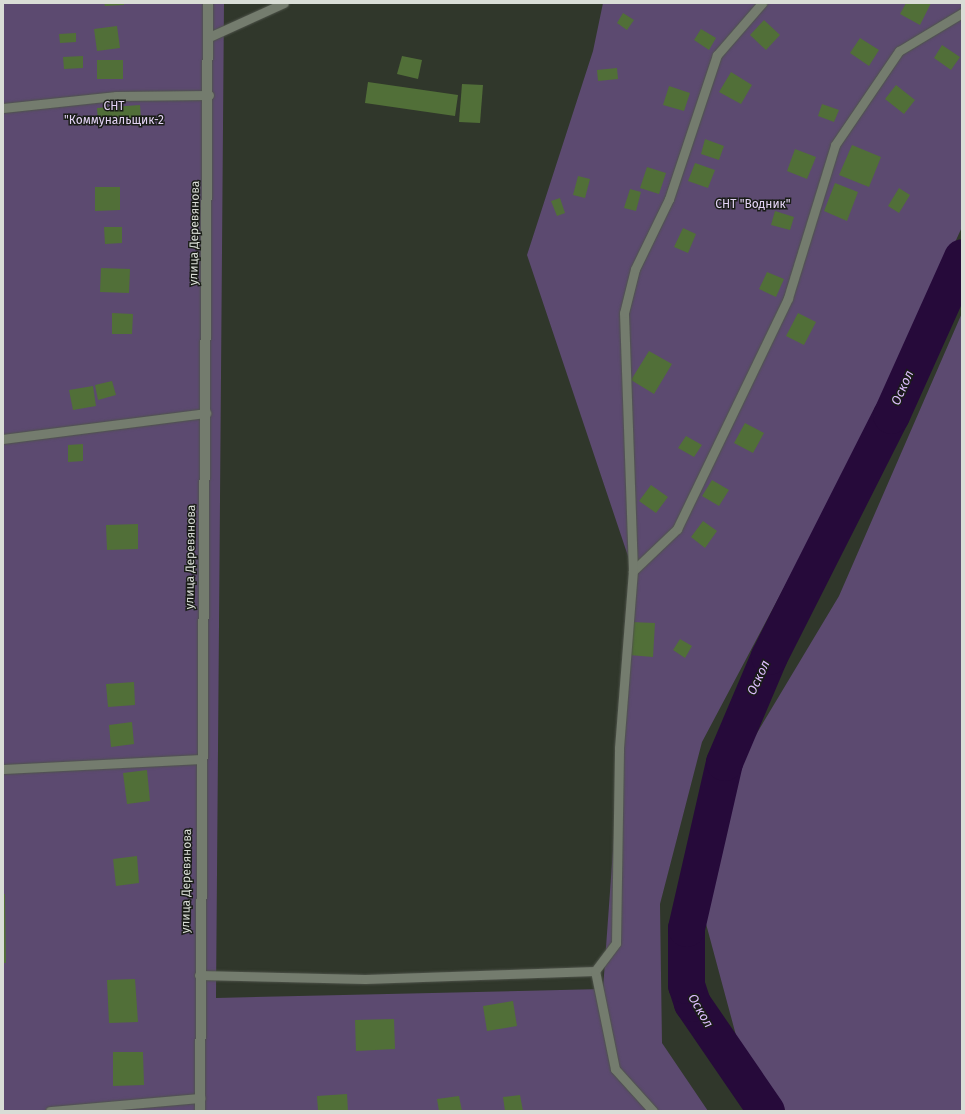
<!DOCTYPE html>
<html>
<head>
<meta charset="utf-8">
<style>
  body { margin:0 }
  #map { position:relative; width:965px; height:1114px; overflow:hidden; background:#30372b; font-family:"Fira Sans",sans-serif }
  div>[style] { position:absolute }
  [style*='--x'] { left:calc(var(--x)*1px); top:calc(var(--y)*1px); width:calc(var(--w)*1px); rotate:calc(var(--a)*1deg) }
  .green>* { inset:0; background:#5c4a70 }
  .river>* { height:37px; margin:-18.5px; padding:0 18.5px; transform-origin:18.5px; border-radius:18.5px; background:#260a3a }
  .building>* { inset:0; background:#516f38 }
  .roads { filter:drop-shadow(0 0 1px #4e534a) drop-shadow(0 0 1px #4e534a) }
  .lane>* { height:9px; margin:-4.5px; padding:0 4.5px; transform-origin:4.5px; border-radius:4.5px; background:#747c6e }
  .street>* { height:10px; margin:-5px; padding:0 5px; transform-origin:5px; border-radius:5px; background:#747c6e }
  span { translate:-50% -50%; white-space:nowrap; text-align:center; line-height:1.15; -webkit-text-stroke:3px #1a1d18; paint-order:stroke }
  .park-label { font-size:12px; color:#e2d2f3 }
  .street-label { font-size:12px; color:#d9ddd6 }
  .water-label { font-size:13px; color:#ddbdfe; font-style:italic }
  .frame { position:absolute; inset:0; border:4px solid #d9ddd6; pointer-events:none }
</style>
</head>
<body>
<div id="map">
  <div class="green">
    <i style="clip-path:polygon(3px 3px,224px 3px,216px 998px,603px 989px,633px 571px,527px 255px,593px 51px,603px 3px,962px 3px,962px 227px,879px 409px,702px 742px,660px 904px,662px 1043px,708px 1111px,3px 1111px)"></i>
    <i style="clip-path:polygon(962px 313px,962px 1111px,786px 1111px,741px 1054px,698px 894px,739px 763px,839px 596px)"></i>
  </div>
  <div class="river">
    <i style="--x:766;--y:1111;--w:131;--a:-124.4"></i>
    <i style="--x:692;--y:1003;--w:19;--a:-108"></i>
    <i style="--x:686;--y:985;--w:57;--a:-90"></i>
    <i style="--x:686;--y:928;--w:170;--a:-77.1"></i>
    <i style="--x:724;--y:762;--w:115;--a:-67"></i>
    <i style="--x:769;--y:656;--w:270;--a:-63.2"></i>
    <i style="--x:891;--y:415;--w:173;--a:-65.8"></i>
  </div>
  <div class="building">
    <i style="clip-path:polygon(104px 3px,124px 3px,124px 5px,105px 6px)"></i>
    <i style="clip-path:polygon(906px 3px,931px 3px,920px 25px,900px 14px)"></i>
    <i style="clip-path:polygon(623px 13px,634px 20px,627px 30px,617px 23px)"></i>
    <i style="clip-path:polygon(764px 20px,780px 35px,766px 50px,750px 35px)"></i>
    <i style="clip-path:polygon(117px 26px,120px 48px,97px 51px,94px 29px)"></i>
    <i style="clip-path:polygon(701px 29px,716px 38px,709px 50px,694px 40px)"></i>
    <i style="clip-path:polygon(76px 33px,76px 42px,60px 43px,59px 34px)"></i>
    <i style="clip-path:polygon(860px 38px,879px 50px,869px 66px,850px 53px)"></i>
    <i style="clip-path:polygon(942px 45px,960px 57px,951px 70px,934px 58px)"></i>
    <i style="clip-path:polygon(83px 56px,83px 68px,64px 69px,63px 57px)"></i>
    <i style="clip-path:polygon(402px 56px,422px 60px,418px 79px,397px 74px)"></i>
    <i style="clip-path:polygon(97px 60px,123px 60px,123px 79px,97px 79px)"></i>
    <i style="clip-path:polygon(617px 68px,618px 79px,598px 81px,597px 70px)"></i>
    <i style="clip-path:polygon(731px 72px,752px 85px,741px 104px,719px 92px)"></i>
    <i style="clip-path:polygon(368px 82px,458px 95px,455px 116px,365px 103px)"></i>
    <i style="clip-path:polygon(462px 84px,483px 85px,480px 123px,459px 122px)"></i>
    <i style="clip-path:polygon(896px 85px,915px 100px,904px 114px,885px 99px)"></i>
    <i style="clip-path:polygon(669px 86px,690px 93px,684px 111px,663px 105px)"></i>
    <i style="clip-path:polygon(822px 104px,839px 110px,834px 122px,818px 116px)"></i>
    <i style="clip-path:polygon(140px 105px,141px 119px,98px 121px,97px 108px)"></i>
    <i style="clip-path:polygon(705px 139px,724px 146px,719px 160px,701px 154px)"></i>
    <i style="clip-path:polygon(852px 145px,881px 157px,869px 187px,839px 175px)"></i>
    <i style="clip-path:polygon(795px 149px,816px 157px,807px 179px,787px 171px)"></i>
    <i style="clip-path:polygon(695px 163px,715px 170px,708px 188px,688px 181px)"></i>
    <i style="clip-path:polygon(647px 167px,666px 173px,659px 194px,640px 188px)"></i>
    <i style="clip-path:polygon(578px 176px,590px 179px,585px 198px,573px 195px)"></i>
    <i style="clip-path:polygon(835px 183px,858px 192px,847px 221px,824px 211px)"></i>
    <i style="clip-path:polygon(95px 187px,120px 187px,120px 210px,95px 211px)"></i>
    <i style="clip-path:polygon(899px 188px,910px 195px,899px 213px,888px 206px)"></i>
    <i style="clip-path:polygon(630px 189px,641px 192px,636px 211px,624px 208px)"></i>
    <i style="clip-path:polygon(560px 198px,565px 213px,557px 216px,551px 201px)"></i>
    <i style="clip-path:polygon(775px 211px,794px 217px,790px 230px,771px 225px)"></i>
    <i style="clip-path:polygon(104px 227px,122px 227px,122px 243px,105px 244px)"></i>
    <i style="clip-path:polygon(683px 228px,696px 234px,688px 253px,674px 247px)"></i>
    <i style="clip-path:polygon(101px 268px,130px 269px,129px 293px,100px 292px)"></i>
    <i style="clip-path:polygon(767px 272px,784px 279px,776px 297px,759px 289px)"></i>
    <i style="clip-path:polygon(112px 313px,133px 314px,132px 334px,112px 334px)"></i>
    <i style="clip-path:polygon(798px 313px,816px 322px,804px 345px,786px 336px)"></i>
    <i style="clip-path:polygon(649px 351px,672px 364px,654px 394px,631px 380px)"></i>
    <i style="clip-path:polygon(112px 381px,116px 395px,98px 400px,95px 385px)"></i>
    <i style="clip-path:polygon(93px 386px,96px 406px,73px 410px,69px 390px)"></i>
    <i style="clip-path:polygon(745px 423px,764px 433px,753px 453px,734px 443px)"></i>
    <i style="clip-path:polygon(686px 436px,702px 445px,694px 457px,678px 448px)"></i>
    <i style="clip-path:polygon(83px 444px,83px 461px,68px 462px,68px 445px)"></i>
    <i style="clip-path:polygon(712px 480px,729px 490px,719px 506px,702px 496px)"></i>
    <i style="clip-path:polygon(651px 485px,668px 497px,656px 513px,639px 501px)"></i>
    <i style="clip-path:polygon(703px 521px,717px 531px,705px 548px,691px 537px)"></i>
    <i style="clip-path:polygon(138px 524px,138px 549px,107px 550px,106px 525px)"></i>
    <i style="clip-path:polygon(631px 622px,655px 623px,653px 657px,629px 655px)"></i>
    <i style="clip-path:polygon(680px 639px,692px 646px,685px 658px,673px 650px)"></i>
    <i style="clip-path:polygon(134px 682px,135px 705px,108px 707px,106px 684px)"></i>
    <i style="clip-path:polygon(132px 722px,134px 744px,111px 747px,109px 725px)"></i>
    <i style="clip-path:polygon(147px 770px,150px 801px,127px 804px,123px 773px)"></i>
    <i style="clip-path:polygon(137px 856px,139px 883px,116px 886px,113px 859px)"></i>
    <i style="clip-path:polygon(3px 894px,5px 894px,6px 963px,3px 963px)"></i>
    <i style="clip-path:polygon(135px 979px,138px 1022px,109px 1023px,107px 980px)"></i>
    <i style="clip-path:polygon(513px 1001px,517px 1026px,487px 1031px,483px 1006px)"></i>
    <i style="clip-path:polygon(394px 1019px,395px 1049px,356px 1051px,355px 1020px)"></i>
    <i style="clip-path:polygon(113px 1052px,143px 1052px,144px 1085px,113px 1086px)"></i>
    <i style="clip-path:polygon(347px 1094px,348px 1111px,318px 1111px,317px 1096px)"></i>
    <i style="clip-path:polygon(520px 1095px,523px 1111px,505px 1111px,503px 1097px)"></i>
    <i style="clip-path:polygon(459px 1096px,462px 1111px,439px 1111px,437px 1099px)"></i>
  </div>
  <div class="roads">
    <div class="lane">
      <i style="--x:209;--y:37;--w:82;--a:-24.4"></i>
      <i style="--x:3;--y:108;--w:114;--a:-6.1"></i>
      <i style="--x:116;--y:96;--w:93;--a:-0.6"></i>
      <i style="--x:3;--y:439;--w:205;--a:-7.3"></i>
      <i style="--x:633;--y:571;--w:61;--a:-43.7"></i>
      <i style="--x:677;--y:529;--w:256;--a:-64.3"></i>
      <i style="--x:788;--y:298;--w:160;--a:-72.9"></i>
      <i style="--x:835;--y:145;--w:114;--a:-55.8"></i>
      <i style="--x:899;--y:51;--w:74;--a:-31.1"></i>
      <i style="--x:3;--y:769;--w:199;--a:-2.9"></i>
      <i style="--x:199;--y:975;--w:166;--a:1.4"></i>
      <i style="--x:365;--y:979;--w:230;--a:-2"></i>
      <i style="--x:50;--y:1111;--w:151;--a:-5"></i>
      <i style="--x:653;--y:1111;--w:57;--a:-132.1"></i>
      <i style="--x:615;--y:1069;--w:100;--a:-101.5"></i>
      <i style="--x:595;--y:971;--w:35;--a:-53"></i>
      <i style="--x:616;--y:943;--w:195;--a:-89.1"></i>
      <i style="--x:619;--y:748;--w:178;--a:-85.5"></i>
      <i style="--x:633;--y:571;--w:258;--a:-92"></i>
      <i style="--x:624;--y:313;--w:45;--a:-76"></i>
      <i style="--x:635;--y:269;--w:78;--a:-64.1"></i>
      <i style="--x:669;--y:199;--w:152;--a:-71.6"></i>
      <i style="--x:717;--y:55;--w:69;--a:-49.1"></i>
    </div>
    <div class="street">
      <i style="--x:200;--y:1111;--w:1108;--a:-89.59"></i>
    </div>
  </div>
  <div class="park-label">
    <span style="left:114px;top:114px">СНТ<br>"Коммунальщик-2</span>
    <span style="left:753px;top:205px">СНТ "Водник"</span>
  </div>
  <div class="street-label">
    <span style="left:195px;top:233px;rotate:-89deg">улица Деревянова</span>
    <span style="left:191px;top:557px;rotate:-89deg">улица Деревянова</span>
    <span style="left:187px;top:881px;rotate:-89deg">улица Деревянова</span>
  </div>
  <div class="water-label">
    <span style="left:903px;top:388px;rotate:-66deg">Оскол</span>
    <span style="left:759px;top:678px;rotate:-65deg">Оскол</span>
    <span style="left:700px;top:1011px;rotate:60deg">Оскол</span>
  </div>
  <div class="frame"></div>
</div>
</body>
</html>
